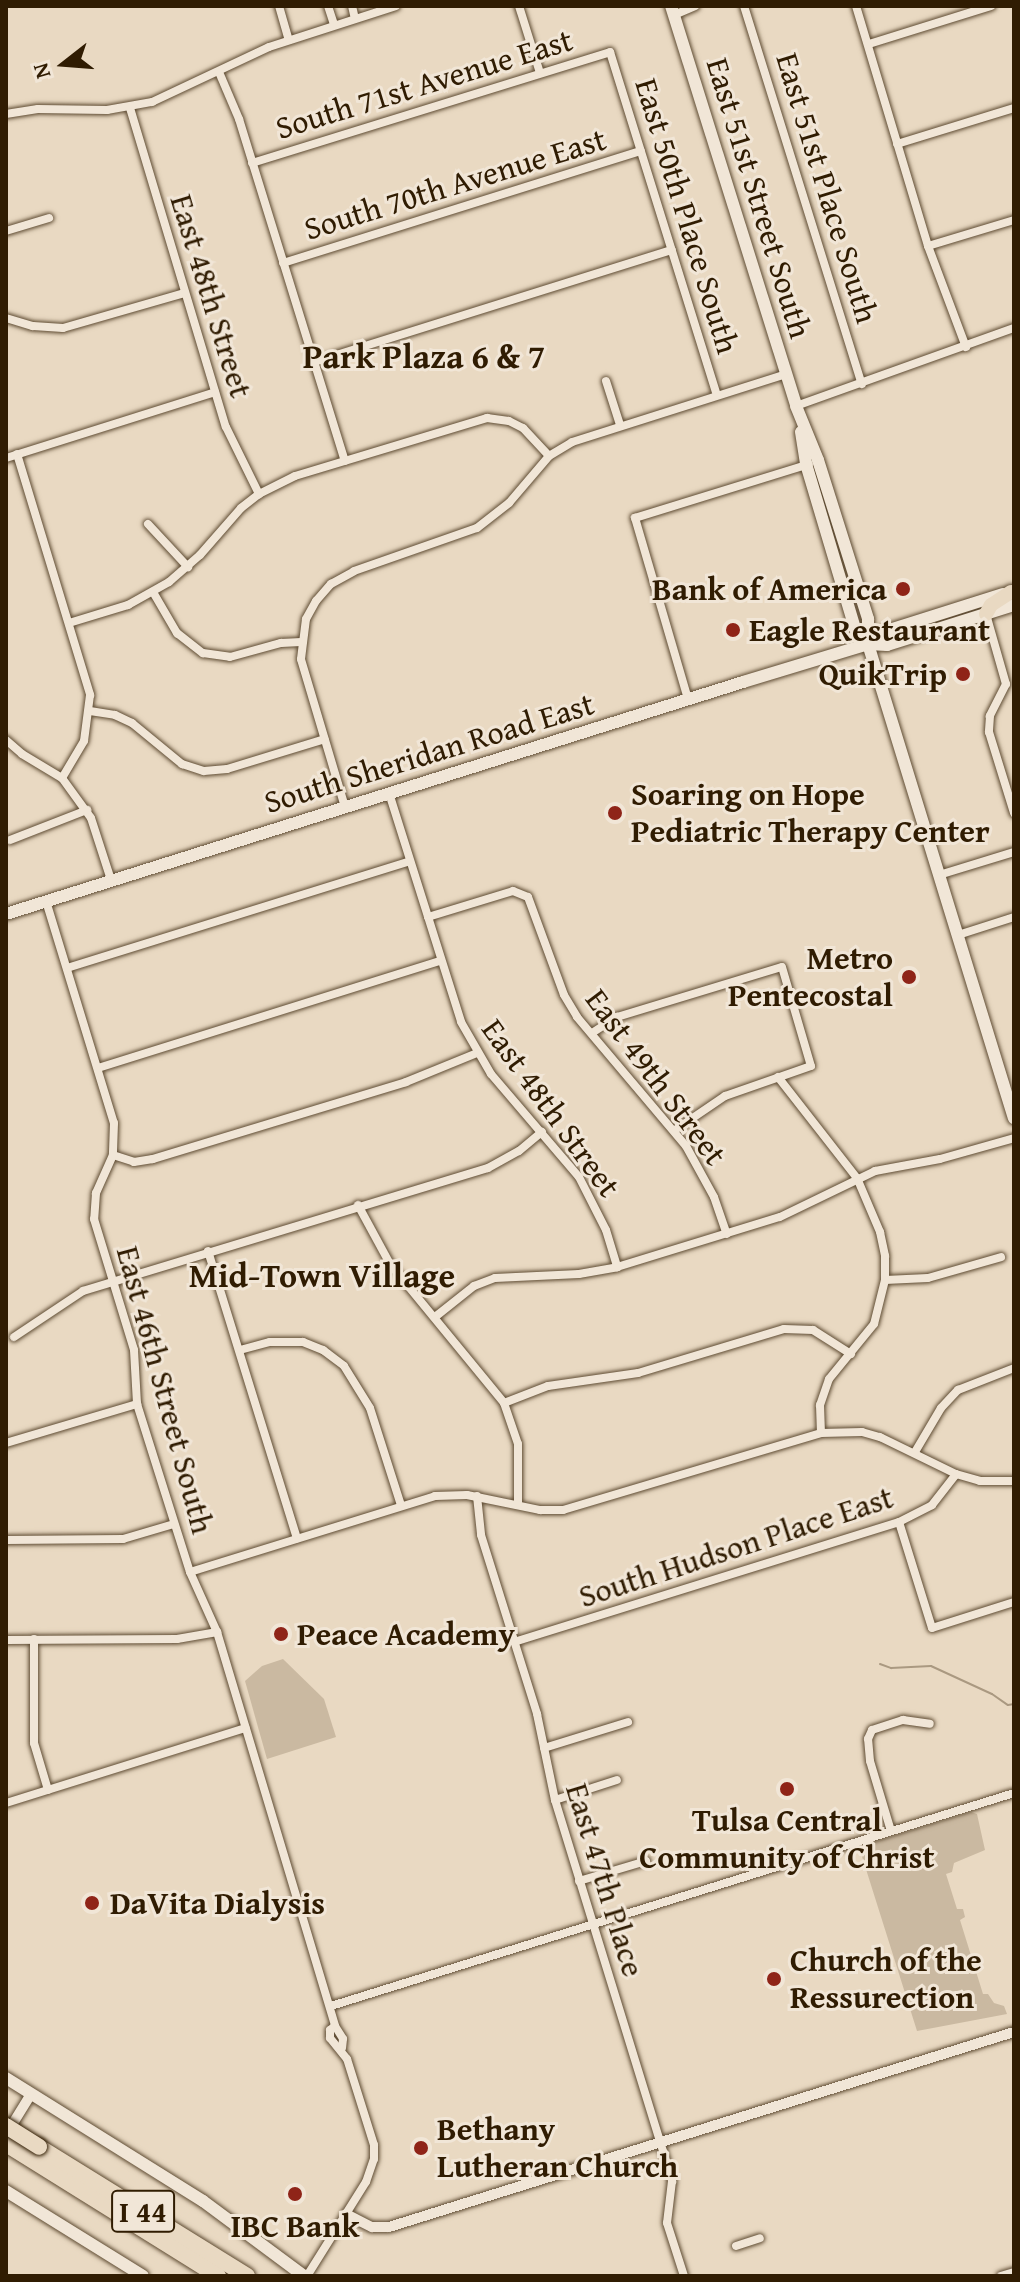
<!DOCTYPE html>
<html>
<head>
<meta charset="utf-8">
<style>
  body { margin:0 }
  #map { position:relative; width:1020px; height:2282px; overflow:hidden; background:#e9d9c2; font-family:"Gentium Book Plus",serif }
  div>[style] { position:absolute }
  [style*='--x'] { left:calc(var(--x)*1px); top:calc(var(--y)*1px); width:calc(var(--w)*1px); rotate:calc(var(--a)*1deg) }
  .green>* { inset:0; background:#cab9a1 }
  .stream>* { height:2px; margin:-1px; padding:0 1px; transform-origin:1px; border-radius:1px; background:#aa9981 }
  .roads { filter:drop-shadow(0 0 2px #5e4b32) drop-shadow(0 0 2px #5e4b32) }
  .minor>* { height:8px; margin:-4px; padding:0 4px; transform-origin:4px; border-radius:4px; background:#f1e6d7 }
  .tertiary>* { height:10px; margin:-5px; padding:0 5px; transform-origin:5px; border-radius:5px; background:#f1e6d7 }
  .secondary>* { height:12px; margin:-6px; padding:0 6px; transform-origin:6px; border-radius:6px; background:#f1e6d7 }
  .primary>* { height:14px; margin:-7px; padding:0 7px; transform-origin:7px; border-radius:7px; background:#e9d9c2 }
  .motorway>* { height:16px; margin:-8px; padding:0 8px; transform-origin:8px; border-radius:8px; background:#e9d9c2 }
  .bridges { filter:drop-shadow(0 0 2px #301c02) drop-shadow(0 0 2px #301c02) }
  .motorway-bridge>* { height:16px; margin:-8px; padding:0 8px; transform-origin:8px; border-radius:8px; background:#e9d9c2 }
  .dots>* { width:22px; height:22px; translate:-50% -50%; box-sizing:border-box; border:4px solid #f1e6d7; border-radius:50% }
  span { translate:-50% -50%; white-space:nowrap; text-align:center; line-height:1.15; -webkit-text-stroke:6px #f1e6d7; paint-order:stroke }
  .shield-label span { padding:2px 6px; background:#f1e6d7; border:2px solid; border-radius:6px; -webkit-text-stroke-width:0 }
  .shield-label { font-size:30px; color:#301c02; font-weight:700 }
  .street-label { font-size:32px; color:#301c02 }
  .poi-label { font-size:32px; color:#301c02; font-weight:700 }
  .right { translate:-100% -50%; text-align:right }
  .left { translate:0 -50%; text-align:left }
  .neighbourhood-label { font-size:34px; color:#301c02; font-weight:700 }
  .frame { position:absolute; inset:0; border:8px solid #301c02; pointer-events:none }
  .north { position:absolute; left:24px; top:24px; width:80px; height:80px; -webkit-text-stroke:6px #f1e6d7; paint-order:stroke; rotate:253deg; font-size:22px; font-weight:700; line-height:32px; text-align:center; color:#301c02 }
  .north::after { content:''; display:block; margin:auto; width:28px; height:36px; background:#301c02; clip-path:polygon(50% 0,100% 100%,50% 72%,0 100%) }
</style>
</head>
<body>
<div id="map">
  <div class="green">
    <i style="clip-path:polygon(283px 1659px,324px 1699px,336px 1737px,267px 1759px,245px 1681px,262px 1666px)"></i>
    <i style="clip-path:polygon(971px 1812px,977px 1814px,985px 1850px,954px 1863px,952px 1872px,946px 1874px,957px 1909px,963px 1909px,965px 1917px,960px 1920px,983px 1994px,988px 1994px,994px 2003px,1004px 2006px,1007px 2014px,917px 2031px,859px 1847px)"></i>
  </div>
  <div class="stream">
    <i style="--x:880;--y:1664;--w:12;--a:20"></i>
    <i style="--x:891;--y:1668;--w:40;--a:-2.9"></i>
    <i style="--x:931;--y:1666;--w:67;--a:24.7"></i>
    <i style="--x:992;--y:1694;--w:19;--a:35"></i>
    <i style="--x:1008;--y:1705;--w:6;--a:-9"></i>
  </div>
  <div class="roads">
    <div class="minor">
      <i style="--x:279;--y:6;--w:35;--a:74"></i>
      <i style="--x:328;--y:6;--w:20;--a:72"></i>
      <i style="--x:352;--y:6;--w:13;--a:77"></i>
      <i style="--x:519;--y:6;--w:70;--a:72.6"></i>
      <i style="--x:744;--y:6;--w:396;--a:72.7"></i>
      <i style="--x:856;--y:6;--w:251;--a:73.3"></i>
      <i style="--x:928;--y:246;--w:108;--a:69.4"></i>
      <i style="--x:674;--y:15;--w:23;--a:-23"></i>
      <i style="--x:869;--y:44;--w:128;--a:-17.3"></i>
      <i style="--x:219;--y:72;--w:51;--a:66.9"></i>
      <i style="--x:239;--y:119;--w:358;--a:72.8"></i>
      <i style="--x:130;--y:108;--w:333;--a:73.3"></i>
      <i style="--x:226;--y:427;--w:75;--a:63.8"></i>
      <i style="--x:6;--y:114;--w:32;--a:-9"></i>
      <i style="--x:38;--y:109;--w:69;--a:0.8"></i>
      <i style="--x:107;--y:110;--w:46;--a:-10.1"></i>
      <i style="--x:152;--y:102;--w:129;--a:-25.2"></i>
      <i style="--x:269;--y:47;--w:133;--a:-17.9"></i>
      <i style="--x:897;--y:144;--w:122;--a:-17.1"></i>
      <i style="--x:252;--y:163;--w:375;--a:-17.2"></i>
      <i style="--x:610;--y:52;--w:359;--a:72.7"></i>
      <i style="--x:6;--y:231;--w:45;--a:-16.8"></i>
      <i style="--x:928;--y:246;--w:90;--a:-16.8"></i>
      <i style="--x:283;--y:263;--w:375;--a:-17.4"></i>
      <i style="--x:6;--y:318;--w:28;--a:17"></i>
      <i style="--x:33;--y:326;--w:30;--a:4"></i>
      <i style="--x:63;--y:328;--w:126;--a:-16.1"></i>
      <i style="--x:314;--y:362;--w:375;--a:-17.4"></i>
      <i style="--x:606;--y:381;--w:46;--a:72.3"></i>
      <i style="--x:796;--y:406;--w:232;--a:-19.7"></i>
      <i style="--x:17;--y:454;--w:252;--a:73.1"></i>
      <i style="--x:90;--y:695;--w:46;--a:97.4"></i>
      <i style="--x:84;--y:741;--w:43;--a:120.7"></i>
      <i style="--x:62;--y:778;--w:49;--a:54.1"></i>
      <i style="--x:91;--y:818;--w:65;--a:72.1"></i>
      <i style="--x:6;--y:458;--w:219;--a:-17.5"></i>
      <i style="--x:148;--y:524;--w:59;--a:47.1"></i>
      <i style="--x:153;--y:592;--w:48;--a:59.7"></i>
      <i style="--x:177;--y:633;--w:33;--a:38"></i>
      <i style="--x:203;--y:653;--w:27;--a:8"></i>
      <i style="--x:230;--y:657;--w:53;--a:-15.4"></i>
      <i style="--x:281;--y:643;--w:20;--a:-3"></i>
      <i style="--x:986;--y:614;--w:73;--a:74.1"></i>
      <i style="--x:1006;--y:684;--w:36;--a:117"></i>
      <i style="--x:990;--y:716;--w:16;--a:94"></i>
      <i style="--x:989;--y:732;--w:85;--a:72.8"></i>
      <i style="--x:69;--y:623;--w:62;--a:-17"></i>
      <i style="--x:128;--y:605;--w:47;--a:-29.3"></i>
      <i style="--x:169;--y:582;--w:41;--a:-41.1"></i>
      <i style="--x:200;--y:555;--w:62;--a:-48.9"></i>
      <i style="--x:241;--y:508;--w:23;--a:-38"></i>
      <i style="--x:259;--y:494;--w:40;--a:-26.6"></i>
      <i style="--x:295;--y:476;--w:201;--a:-16.8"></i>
      <i style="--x:487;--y:418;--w:22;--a:8"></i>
      <i style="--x:509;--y:421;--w:16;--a:27"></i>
      <i style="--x:523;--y:428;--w:38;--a:47"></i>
      <i style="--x:688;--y:699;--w:189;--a:-106.3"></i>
      <i style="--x:635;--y:518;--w:182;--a:-17.2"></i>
      <i style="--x:90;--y:711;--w:25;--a:9"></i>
      <i style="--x:115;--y:715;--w:19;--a:25"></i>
      <i style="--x:132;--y:723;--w:65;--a:39.4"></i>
      <i style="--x:182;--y:764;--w:23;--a:18"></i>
      <i style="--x:204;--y:771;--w:23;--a:-5"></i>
      <i style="--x:227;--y:769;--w:102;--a:-17"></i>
      <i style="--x:6;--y:740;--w:21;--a:41"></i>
      <i style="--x:22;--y:754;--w:47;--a:31"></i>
      <i style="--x:389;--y:793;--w:240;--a:72.5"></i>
      <i style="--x:461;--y:1022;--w:60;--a:60"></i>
      <i style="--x:491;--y:1074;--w:135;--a:49.5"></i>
      <i style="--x:579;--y:1177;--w:59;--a:63"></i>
      <i style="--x:606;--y:1230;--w:39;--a:73"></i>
      <i style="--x:345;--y:807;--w:154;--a:-106.6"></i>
      <i style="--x:301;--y:659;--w:40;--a:-82.9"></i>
      <i style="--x:306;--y:619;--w:21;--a:-61"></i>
      <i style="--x:316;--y:601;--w:23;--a:-49"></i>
      <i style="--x:331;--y:584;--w:26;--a:-29"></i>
      <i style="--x:354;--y:571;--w:130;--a:-19.3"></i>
      <i style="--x:477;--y:528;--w:41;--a:-38"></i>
      <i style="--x:509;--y:503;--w:62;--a:-49.6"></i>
      <i style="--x:549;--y:456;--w:27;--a:-31"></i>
      <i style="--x:572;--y:442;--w:225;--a:-17.6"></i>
      <i style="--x:10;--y:840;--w:83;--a:-21.3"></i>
      <i style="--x:939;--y:875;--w:78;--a:-17"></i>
      <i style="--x:46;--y:901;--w:232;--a:73"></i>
      <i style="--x:114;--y:1123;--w:32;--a:92"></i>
      <i style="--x:113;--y:1155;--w:42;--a:114.1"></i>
      <i style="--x:96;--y:1193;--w:26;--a:94"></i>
      <i style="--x:94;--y:1219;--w:137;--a:73"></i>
      <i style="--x:134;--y:1350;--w:54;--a:86.8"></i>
      <i style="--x:137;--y:1404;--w:176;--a:72.5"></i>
      <i style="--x:190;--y:1572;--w:66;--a:65.8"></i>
      <i style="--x:217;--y:1632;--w:411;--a:73.3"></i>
      <i style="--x:335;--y:2026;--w:15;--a:58"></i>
      <i style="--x:343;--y:2039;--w:9;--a:96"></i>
      <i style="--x:428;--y:917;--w:89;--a:-17"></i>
      <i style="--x:513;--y:891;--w:16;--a:22"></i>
      <i style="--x:528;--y:897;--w:104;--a:69.8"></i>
      <i style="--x:564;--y:995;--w:26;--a:59"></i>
      <i style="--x:577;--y:1017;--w:169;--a:49.8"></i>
      <i style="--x:686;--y:1146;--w:58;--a:61.2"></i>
      <i style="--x:714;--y:1197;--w:39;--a:71"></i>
      <i style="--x:958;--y:935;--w:59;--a:-17.8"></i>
      <i style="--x:67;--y:968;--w:359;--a:-17.3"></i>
      <i style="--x:592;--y:1033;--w:30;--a:-33"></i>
      <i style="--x:617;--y:1017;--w:172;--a:-16.9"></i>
      <i style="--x:782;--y:967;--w:103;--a:73.7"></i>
      <i style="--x:811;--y:1066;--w:91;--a:160.8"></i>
      <i style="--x:725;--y:1096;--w:60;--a:145.8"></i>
      <i style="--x:98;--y:1068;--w:358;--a:-17.4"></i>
      <i style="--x:778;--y:1077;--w:128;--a:52"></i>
      <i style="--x:857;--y:1178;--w:59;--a:66.9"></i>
      <i style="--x:880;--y:1232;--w:25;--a:78"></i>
      <i style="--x:885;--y:1256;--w:24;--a:90"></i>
      <i style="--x:885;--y:1280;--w:45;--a:104"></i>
      <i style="--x:874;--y:1324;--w:71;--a:129.3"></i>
      <i style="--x:829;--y:1379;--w:28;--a:109"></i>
      <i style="--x:820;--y:1405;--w:28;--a:88"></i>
      <i style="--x:113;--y:1155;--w:22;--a:18"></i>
      <i style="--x:134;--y:1162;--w:19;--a:-9"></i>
      <i style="--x:153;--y:1159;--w:264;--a:-16.9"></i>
      <i style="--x:406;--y:1082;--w:77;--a:-22.2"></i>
      <i style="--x:358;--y:1205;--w:67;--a:61.5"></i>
      <i style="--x:390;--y:1264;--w:180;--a:50.6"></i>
      <i style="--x:504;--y:1403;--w:43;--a:71.1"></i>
      <i style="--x:518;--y:1444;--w:61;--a:90"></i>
      <i style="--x:208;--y:1251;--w:301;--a:72.8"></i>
      <i style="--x:885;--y:1280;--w:43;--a:-2.7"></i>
      <i style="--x:928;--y:1278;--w:76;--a:-16"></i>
      <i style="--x:435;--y:1317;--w:50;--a:-38.5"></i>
      <i style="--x:474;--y:1286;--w:22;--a:-21"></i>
      <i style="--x:495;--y:1278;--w:84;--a:-2.7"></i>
      <i style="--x:579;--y:1274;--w:39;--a:-10"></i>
      <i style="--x:617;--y:1267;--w:170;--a:-17.1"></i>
      <i style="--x:780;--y:1217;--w:106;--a:-25.8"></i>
      <i style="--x:875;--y:1171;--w:66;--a:-10.5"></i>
      <i style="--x:940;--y:1159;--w:77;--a:-15.8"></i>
      <i style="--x:14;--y:1337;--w:83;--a:-33.7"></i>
      <i style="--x:83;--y:1291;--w:423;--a:-16.9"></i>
      <i style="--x:488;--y:1168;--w:35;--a:-29"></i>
      <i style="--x:519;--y:1151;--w:30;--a:-40"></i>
      <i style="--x:240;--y:1350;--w:31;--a:-15"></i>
      <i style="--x:270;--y:1342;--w:33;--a:0"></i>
      <i style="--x:303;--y:1342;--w:22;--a:22"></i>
      <i style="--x:323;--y:1350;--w:26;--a:37"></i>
      <i style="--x:344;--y:1366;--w:49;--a:58.2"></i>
      <i style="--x:370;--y:1408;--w:102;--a:72.3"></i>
      <i style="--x:504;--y:1403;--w:47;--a:-21.1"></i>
      <i style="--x:548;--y:1386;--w:91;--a:-8.2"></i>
      <i style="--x:638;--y:1373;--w:152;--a:-16.8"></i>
      <i style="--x:784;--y:1329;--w:29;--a:2"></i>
      <i style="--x:813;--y:1330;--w:45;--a:32.3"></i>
      <i style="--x:6;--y:1443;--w:137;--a:-16.6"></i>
      <i style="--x:915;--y:1452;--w:51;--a:-59.4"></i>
      <i style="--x:941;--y:1408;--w:25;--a:-47"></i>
      <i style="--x:958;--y:1390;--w:60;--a:-21.4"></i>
      <i style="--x:477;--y:1496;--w:39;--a:84"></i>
      <i style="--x:481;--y:1535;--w:188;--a:72.6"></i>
      <i style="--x:537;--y:1714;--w:88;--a:78.2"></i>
      <i style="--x:555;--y:1800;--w:399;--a:72.9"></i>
      <i style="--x:672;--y:2181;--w:42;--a:96.8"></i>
      <i style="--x:667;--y:2223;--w:56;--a:72.2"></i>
      <i style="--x:899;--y:1522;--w:111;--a:72.7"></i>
      <i style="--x:932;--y:1628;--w:86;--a:-17.6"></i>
      <i style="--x:6;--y:1540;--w:117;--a:-0.5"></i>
      <i style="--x:123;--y:1539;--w:53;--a:-16.4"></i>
      <i style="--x:190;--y:1572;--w:257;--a:-17.2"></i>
      <i style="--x:435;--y:1496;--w:32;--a:-2"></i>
      <i style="--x:467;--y:1495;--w:75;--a:11.6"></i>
      <i style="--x:540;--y:1510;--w:23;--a:0"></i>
      <i style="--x:563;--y:1510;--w:269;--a:-16.6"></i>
      <i style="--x:821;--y:1433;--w:41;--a:-1.4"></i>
      <i style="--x:862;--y:1432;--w:19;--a:16"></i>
      <i style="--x:880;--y:1437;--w:85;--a:26"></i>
      <i style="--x:956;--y:1474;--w:25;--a:16"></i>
      <i style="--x:980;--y:1481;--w:34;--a:0"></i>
      <i style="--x:34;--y:1639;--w:104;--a:90"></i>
      <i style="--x:34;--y:1743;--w:49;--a:73.4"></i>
      <i style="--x:6;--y:1640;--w:171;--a:-0.3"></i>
      <i style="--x:177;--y:1639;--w:41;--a:-9.9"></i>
      <i style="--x:514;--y:1642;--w:403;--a:-17.3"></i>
      <i style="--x:899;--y:1522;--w:37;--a:-27"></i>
      <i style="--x:932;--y:1505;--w:39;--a:-52"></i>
      <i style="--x:544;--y:1748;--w:88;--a:-17.2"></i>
      <i style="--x:555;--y:1800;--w:65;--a:-17.9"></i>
      <i style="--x:6;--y:1803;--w:251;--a:-17.4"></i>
      <i style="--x:891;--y:1831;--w:73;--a:-106.7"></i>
      <i style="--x:870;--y:1761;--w:22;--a:-95"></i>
      <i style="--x:868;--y:1739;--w:10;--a:-66"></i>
      <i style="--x:872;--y:1730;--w:33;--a:-18"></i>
      <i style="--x:903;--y:1720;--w:27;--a:8"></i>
      <i style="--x:579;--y:1881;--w:70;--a:-16.6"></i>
      <i style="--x:331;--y:2006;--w:715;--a:-17.32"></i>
      <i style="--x:736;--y:2246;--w:25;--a:-18"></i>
      <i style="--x:307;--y:2276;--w:111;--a:-57.9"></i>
      <i style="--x:366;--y:2182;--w:24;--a:-71"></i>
      <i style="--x:374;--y:2159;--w:14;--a:-90"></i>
      <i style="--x:374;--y:2145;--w:90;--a:-107.4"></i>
      <i style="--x:347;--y:2059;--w:27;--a:-129"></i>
      <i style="--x:330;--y:2038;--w:8;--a:-90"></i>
      <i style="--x:330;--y:2030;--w:6;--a:-39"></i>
      <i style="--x:1001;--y:2276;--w:14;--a:-17"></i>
    </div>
    <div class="tertiary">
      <i style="--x:7;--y:2133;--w:46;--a:-58.4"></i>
      <i style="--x:346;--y:2214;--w:29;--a:27"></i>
      <i style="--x:372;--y:2227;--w:17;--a:0"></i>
      <i style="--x:389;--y:2227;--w:655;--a:-17.33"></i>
    </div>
    <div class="secondary">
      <i style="--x:671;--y:6;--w:419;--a:72.6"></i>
      <i style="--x:796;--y:406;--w:58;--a:67.8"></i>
      <i style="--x:818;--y:460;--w:167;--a:72.5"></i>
      <i style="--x:868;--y:619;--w:25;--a:90"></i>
      <i style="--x:868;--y:644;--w:496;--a:72.9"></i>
      <i style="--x:801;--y:432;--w:32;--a:81"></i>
      <i style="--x:806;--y:464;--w:171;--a:73.4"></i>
      <i style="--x:855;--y:628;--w:21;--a:51"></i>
      <i style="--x:868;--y:644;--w:19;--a:-39"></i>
      <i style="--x:883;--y:632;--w:126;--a:-17.6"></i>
      <i style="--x:6;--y:914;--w:773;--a:-17.47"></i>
      <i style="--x:743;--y:682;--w:131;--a:-16.9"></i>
      <i style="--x:868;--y:644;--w:19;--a:3"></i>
      <i style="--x:887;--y:645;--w:133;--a:-17.5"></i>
      <i style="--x:6;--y:2078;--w:232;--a:32"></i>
      <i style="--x:203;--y:2201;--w:126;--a:36.6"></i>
      <i style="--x:6;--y:2191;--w:161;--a:31.8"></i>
    </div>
    <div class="primary">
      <i style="--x:986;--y:614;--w:10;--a:-61"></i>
      <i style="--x:991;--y:605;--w:24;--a:-33"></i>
    </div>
    <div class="motorway">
      <i style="--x:6;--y:2144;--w:250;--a:31.9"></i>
      <i style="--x:39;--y:2147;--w:245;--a:31.8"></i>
    </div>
  </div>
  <div class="bridges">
    <div class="motorway-bridge">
      <i style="--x:6;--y:2126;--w:39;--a:32"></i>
    </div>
  </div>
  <div class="dots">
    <i style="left:903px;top:589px;background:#8f2418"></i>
    <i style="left:733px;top:630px;background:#8f2418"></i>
    <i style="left:963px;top:674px;background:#8f2418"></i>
    <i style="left:615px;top:813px;background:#8f2418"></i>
    <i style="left:909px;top:977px;background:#8f2418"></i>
    <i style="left:281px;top:1634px;background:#8f2418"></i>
    <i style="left:787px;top:1789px;background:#8f2418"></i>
    <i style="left:92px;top:1903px;background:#8f2418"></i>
    <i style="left:774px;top:1979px;background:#8f2418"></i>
    <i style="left:421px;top:2148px;background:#8f2418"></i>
    <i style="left:295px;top:2194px;background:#8f2418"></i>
  </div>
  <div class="shield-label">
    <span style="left:143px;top:2211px">I 44</span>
  </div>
  <div class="street-label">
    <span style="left:424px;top:84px;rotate:-17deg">South 71st Avenue East</span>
    <span style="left:455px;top:184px;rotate:-17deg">South 70th Avenue East</span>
    <span style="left:827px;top:188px;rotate:73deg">East 51st Place South</span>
    <span style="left:759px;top:198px;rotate:73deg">East 51st Street South</span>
    <span style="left:687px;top:216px;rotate:73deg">East 50th Place South</span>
    <span style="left:211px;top:296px;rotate:73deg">East 48th Street</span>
    <span style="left:429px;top:753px;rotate:-17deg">South Sheridan Road East</span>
    <span style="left:656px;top:1077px;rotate:53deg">East 49th Street</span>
    <span style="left:551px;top:1108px;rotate:54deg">East 48th Street</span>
    <span style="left:165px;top:1390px;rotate:75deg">East 46th Street South</span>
    <span style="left:736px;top:1547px;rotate:-18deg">South Hudson Place East</span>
    <span style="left:605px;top:1880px;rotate:73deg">East 47th Place</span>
  </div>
  <div class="poi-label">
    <span class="right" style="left:887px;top:589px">Bank of America</span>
    <span class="left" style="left:749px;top:630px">Eagle Restaurant</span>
    <span class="right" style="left:947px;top:674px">QuikTrip</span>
    <span class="left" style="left:631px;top:813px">Soaring on Hope<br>Pediatric Therapy Center</span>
    <span class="right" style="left:893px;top:977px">Metro<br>Pentecostal</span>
    <span class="left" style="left:297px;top:1634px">Peace Academy</span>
    <span style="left:787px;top:1839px">Tulsa Central<br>Community of Christ</span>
    <span class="left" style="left:110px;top:1903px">DaVita Dialysis</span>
    <span class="left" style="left:790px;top:1979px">Church of the<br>Ressurection</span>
    <span class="left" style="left:437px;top:2148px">Bethany<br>Lutheran Church</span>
    <span style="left:295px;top:2226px">IBC Bank</span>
  </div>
  <div class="neighbourhood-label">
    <span style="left:424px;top:356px">Park Plaza 6 &amp; 7</span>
    <span style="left:322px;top:1275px">Mid-Town Village</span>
  </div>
  <div class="frame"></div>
  <div class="north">N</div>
</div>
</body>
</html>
